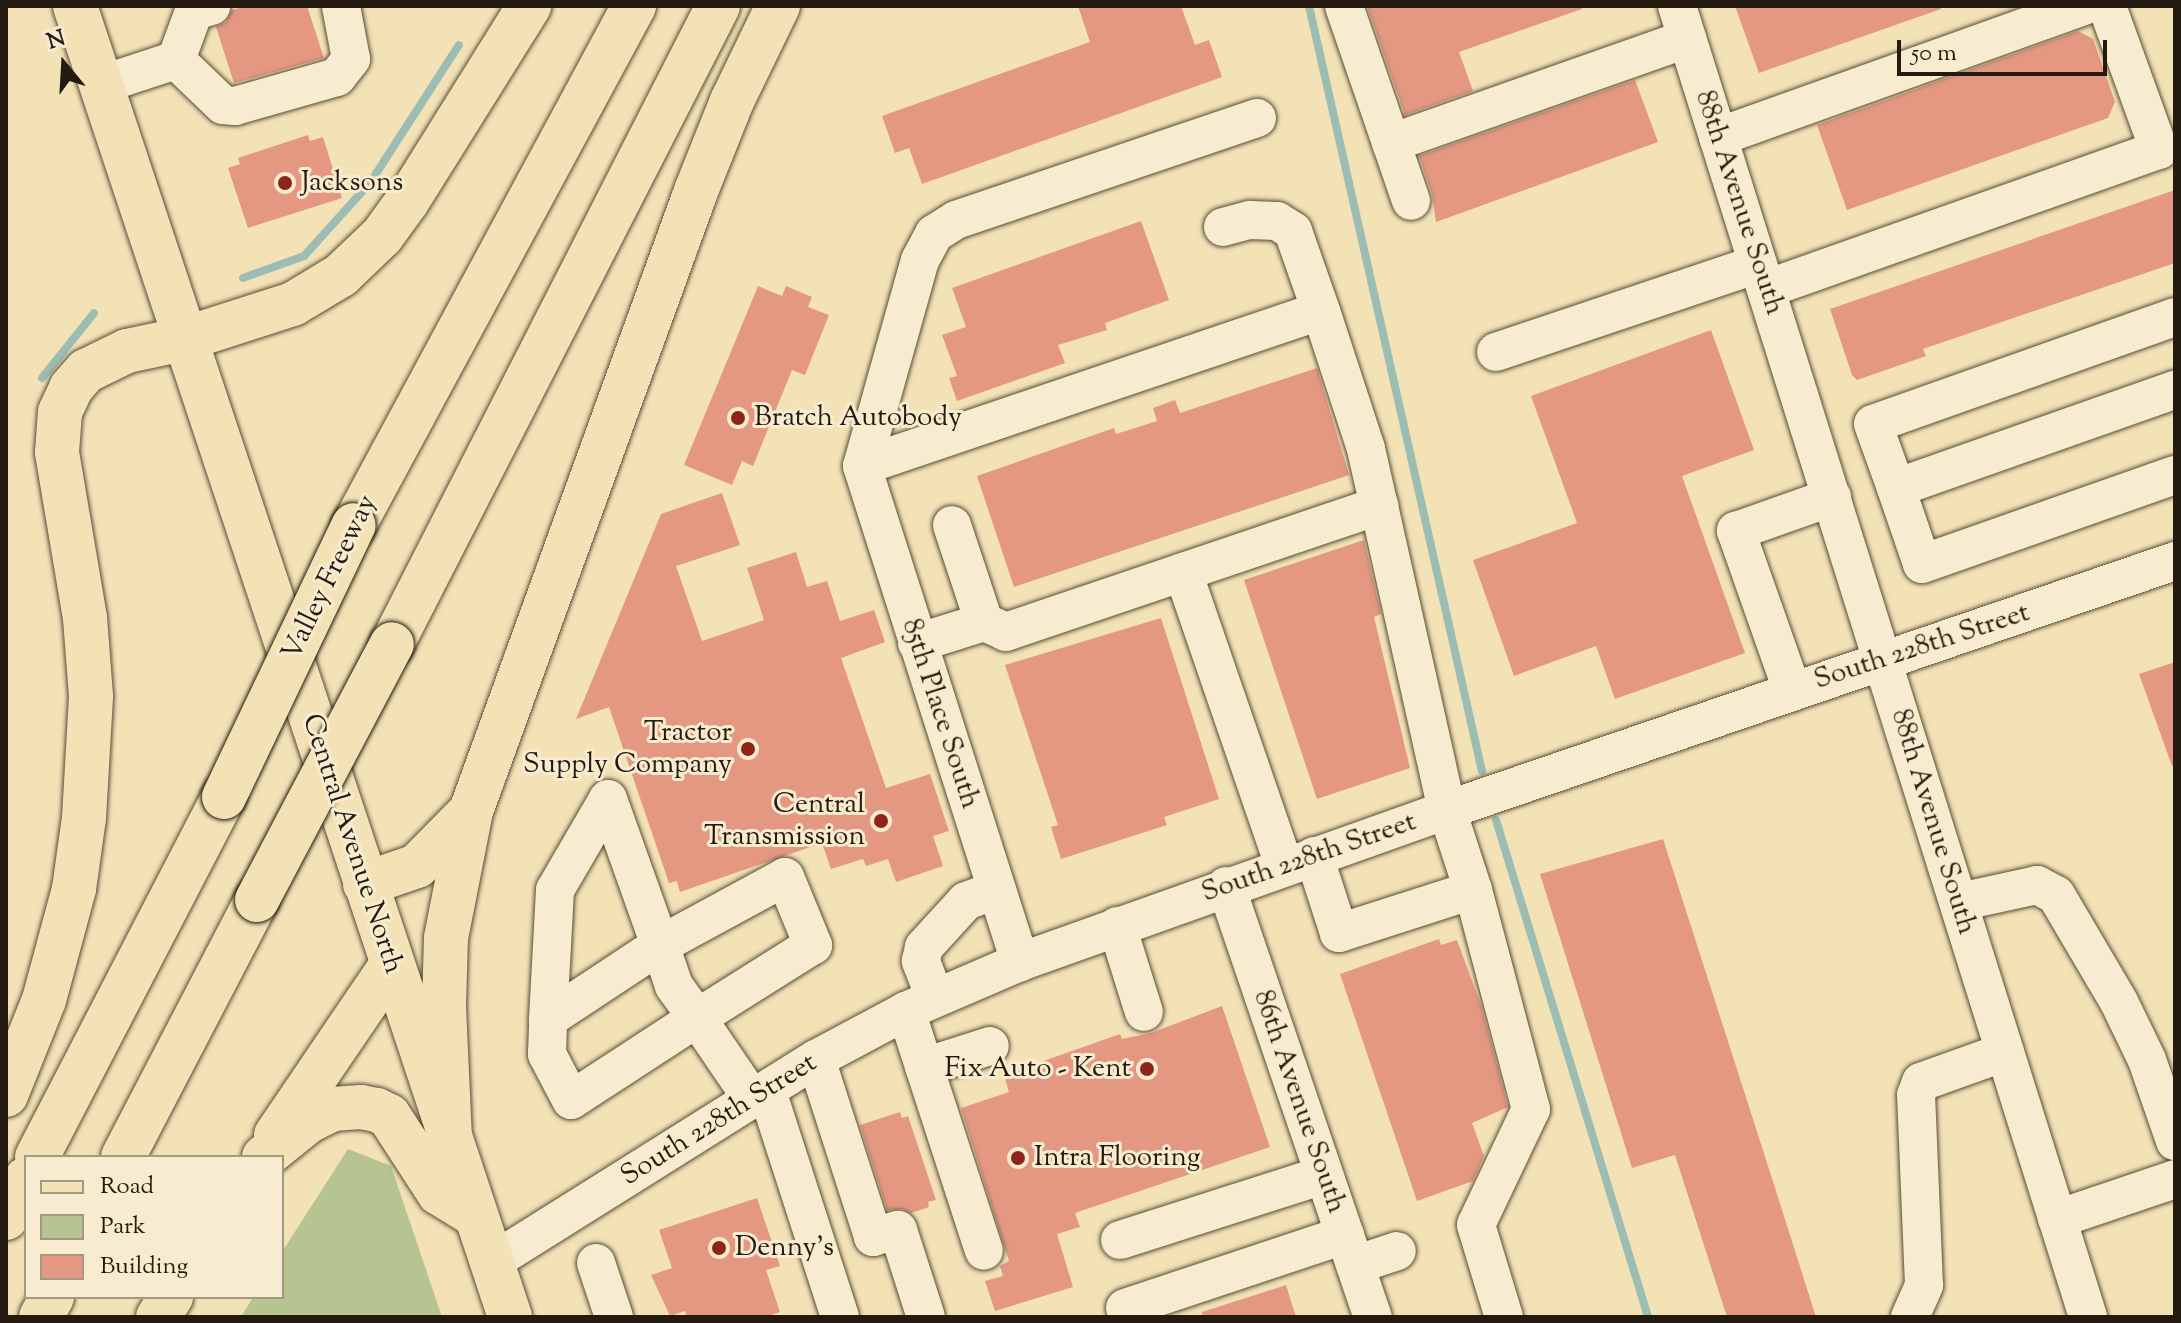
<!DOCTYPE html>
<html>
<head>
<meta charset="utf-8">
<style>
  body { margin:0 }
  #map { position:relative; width:2181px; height:1323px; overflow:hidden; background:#f2e2b5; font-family:"Sorts Mill Goudy",serif }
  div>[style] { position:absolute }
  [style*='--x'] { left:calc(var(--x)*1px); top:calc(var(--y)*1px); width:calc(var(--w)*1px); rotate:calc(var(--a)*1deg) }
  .green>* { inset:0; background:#b5c491 }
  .stream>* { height:8px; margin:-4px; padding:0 4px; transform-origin:4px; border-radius:4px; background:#9cbdb3 }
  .building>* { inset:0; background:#e49882 }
  .roads { filter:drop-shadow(0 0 2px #584c38) drop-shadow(0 0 2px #584c38) }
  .minor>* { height:38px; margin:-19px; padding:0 19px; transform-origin:19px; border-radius:19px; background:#f7eccf }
  .major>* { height:44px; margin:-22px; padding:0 22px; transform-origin:22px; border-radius:22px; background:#f2e2b5 }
  .highway>* { height:44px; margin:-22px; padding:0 22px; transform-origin:22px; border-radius:22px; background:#f2e2b5 }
  .bridges { filter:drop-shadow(0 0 2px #241a0f) drop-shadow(0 0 2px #241a0f) }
  .highway-bridge>* { height:44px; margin:-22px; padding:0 22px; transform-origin:22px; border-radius:22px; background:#f2e2b5 }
  .dots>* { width:22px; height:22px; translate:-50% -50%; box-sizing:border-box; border:4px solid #f7eccf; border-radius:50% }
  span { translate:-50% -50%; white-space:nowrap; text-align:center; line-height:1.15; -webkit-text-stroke:6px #f7eccf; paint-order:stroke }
  .poi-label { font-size:28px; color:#241a0f }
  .left { translate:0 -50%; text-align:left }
  .right { translate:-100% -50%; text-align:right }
  .street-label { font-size:28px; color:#241a0f }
  .frame { position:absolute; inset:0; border:8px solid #241a0f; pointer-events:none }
  .legend { position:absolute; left:24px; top:1155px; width:260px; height:144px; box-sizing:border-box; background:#f7eccf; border:2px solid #a39882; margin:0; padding:10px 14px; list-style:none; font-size:24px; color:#241a0f }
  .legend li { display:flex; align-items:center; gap:16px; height:40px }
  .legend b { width:40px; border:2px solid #a39882 }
  .north { position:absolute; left:24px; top:24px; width:80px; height:80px; -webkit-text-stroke:6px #f7eccf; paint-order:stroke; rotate:342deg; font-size:22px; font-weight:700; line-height:32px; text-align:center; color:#241a0f }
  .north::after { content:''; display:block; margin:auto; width:28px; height:36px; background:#241a0f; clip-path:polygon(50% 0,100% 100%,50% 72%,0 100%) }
  .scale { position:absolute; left:1897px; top:40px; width:210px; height:36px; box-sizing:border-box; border:4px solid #241a0f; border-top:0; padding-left:10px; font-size:24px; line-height:28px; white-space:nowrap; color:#241a0f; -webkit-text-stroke:6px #f7eccf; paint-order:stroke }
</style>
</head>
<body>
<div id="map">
  <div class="green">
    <i style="clip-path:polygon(348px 1149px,391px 1166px,442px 1317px,241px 1317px,253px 1297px,282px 1297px,282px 1252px)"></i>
  </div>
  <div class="stream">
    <i style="--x:1309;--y:6;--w:784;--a:77.26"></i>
    <i style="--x:243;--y:278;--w:65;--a:-19.8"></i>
    <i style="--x:304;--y:256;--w:98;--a:-47.9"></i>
    <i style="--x:370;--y:183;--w:164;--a:-57.2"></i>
    <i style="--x:42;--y:378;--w:83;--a:-51.3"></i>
    <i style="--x:1496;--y:820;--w:520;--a:72.99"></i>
  </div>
  <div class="building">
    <i style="clip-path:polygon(246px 6px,307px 6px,324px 58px,234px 83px,216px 27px,226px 22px,232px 10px)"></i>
    <i style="clip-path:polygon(1078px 6px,1181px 6px,1195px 45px,1209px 40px,1222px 77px,922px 184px,909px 148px,895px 153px,882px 116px,1090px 42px)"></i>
    <i style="clip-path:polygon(1367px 6px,1582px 6px,1582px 9px,1459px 52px,1473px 91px,1405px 115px)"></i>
    <i style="clip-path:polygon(1735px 6px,1940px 6px,1941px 9px,1759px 73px)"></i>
    <i style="clip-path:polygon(2078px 31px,2093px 39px,2115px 102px,2108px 118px,1847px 210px,1817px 125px)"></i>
    <i style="clip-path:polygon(1635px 80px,1658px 142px,1436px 222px,1432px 194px,1419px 156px)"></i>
    <i style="clip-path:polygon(308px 135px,310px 141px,323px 137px,342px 198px,248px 228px,228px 168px,240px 164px,238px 158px)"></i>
    <i style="clip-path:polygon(2175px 190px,2175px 263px,1923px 349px,1926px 356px,1857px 380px,1852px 375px,1830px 309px)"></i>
    <i style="clip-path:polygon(1141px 221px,1169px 300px,1105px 323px,1107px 330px,1058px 345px,1065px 363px,957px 401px,949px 378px,957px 376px,942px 335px,966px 327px,952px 288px)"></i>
    <i style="clip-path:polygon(758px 286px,782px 296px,786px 286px,812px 297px,808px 307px,829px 315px,805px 375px,792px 370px,753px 466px,742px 461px,732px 485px,684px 465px)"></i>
    <i style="clip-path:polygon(1711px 330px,1754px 450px,1682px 476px,1745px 653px,1615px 699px,1596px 646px,1514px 676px,1473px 560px,1577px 523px,1531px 396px)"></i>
    <i style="clip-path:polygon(1317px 368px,1349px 475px,1014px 587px,977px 476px,1114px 428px,1116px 434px,1157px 421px,1153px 408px,1175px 400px,1180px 413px)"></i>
    <i style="clip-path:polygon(722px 493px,740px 545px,676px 566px,702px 641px,764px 620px,747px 568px,796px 552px,807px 587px,827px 581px,840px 621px,874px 610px,885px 642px,841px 658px,886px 788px,930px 774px,949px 831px,933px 836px,943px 866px,896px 882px,888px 859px,866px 866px,863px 859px,831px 869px,822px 843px,680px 892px,677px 881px,669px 883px,609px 707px,576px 719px,661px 514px)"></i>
    <i style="clip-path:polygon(1364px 540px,1381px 614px,1374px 617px,1410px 768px,1317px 799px,1244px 580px)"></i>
    <i style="clip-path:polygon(1161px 618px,1219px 799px,1164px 817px,1167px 825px,1061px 859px,1051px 827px,1058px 825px,1005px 665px)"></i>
    <i style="clip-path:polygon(2175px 662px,2175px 766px,2172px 766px,2139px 674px)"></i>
    <i style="clip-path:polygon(1663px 839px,1769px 1169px,1816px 1317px,1727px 1317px,1675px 1155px,1632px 1168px,1540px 874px)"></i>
    <i style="clip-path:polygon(1439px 939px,1441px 945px,1457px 940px,1482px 1008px,1508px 1107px,1472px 1123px,1484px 1156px,1473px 1181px,1417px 1201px,1340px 974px)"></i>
    <i style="clip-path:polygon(1222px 1006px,1270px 1147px,1075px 1213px,1080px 1227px,1057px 1234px,1073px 1287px,995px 1311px,985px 1281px,1003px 1276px,1000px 1266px,1009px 1261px,961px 1108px,1009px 1092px,1004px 1075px,1120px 1034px,1122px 1039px,1151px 1033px)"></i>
    <i style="clip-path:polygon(900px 1112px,902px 1118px,908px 1116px,936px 1200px,928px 1202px,929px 1207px,911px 1213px,902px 1209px,887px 1210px,860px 1125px)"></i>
    <i style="clip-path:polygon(757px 1198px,780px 1266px,766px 1270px,780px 1312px,766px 1317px,687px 1317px,685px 1311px,670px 1316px,651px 1275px,672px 1268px,659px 1230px)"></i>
    <i style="clip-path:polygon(1286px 1285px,1296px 1317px,1203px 1317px,1202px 1312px)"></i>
  </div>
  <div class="roads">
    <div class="minor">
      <i style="--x:1344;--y:6;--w:206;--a:71"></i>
      <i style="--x:1677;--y:6;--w:1374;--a:72.59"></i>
      <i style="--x:176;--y:60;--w:65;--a:43.8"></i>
      <i style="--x:223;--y:105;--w:12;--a:5"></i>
      <i style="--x:235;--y:106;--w:106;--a:-15.9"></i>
      <i style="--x:337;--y:77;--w:23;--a:-52"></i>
      <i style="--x:351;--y:59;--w:54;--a:-100.7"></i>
      <i style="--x:100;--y:85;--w:80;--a:-18.2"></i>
      <i style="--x:176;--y:60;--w:52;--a:-69.8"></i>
      <i style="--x:194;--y:11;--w:18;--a:-16"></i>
      <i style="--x:1257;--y:118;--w:318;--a:161.3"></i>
      <i style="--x:956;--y:220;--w:26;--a:148"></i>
      <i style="--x:934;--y:234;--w:30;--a:118"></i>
      <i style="--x:920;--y:260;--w:214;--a:105.7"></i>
      <i style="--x:862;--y:466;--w:484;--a:-18.7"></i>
      <i style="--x:1321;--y:311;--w:145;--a:71.9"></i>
      <i style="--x:1366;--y:449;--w:58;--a:77.2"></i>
      <i style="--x:1718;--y:137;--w:389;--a:-19.7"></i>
      <i style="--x:1391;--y:143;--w:314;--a:-19.4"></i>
      <i style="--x:1223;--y:227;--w:28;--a:-15"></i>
      <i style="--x:1250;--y:220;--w:27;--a:2"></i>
      <i style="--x:1277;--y:221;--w:19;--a:32"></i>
      <i style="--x:1293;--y:231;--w:85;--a:70.7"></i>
      <i style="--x:1766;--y:289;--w:417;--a:-19.5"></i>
      <i style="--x:2159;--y:150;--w:153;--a:-109.9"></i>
      <i style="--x:2175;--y:317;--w:320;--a:160.5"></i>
      <i style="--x:1873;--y:424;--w:68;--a:70.2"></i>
      <i style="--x:1896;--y:488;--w:296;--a:-19.4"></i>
      <i style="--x:1496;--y:352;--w:276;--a:-18.6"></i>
      <i style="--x:862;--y:466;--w:521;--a:72.33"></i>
      <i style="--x:1896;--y:488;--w:80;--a:71.1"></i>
      <i style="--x:1922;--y:564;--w:268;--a:-19.4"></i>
      <i style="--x:1183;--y:572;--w:311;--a:71"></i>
      <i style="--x:984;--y:622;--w:24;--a:24"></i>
      <i style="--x:1006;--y:632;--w:394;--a:-18.7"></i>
      <i style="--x:1379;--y:506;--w:312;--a:77.4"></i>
      <i style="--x:1447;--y:810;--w:84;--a:72"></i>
      <i style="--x:1473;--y:890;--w:141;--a:162.2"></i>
      <i style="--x:1339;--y:933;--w:81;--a:-108"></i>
      <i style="--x:917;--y:643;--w:70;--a:-17.4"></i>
      <i style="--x:984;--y:622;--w:102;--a:-108.3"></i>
      <i style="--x:1792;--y:690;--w:169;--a:-109.4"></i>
      <i style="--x:1736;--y:531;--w:102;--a:-19.5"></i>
      <i style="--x:1226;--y:886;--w:455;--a:71.2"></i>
      <i style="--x:1473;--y:890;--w:227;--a:75.2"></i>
      <i style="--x:1531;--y:1109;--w:128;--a:115.4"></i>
      <i style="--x:1476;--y:1225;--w:96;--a:73.1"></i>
      <i style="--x:1959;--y:902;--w:80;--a:-12.3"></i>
      <i style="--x:2037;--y:885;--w:21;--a:28"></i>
      <i style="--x:2056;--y:895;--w:124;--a:59.5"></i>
      <i style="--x:2119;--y:1002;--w:64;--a:64.2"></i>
      <i style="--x:2147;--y:1060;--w:86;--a:70.9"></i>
      <i style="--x:1117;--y:926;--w:90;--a:72.6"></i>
      <i style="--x:935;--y:998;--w:40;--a:-111"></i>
      <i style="--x:921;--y:961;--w:14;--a:-78"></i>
      <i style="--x:924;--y:947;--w:62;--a:-47.6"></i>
      <i style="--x:966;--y:901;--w:33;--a:-20"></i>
      <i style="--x:906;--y:1011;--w:252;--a:72"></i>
      <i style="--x:548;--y:1019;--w:134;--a:-33.5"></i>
      <i style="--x:660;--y:945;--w:142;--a:-28.5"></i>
      <i style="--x:785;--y:877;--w:74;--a:67.6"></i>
      <i style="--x:813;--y:945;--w:137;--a:147.8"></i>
      <i style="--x:697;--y:1018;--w:150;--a:146.9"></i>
      <i style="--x:571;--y:1100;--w:52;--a:-117.6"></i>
      <i style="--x:547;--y:1054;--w:35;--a:-88"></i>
      <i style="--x:548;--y:1019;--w:129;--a:-86.9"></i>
      <i style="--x:555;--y:890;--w:105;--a:-59.8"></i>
      <i style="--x:608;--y:799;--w:155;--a:70.4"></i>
      <i style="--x:660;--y:945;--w:43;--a:71.1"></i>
      <i style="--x:674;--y:986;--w:39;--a:54"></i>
      <i style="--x:697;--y:1018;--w:99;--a:55.7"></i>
      <i style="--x:816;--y:1059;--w:187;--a:72.2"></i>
      <i style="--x:873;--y:1237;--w:26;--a:-16"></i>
      <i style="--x:898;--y:1230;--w:91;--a:72.2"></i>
      <i style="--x:924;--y:1067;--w:69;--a:-17.7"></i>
      <i style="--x:767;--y:1091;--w:237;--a:72.1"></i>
      <i style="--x:2057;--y:1219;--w:125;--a:-18.7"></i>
      <i style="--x:1120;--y:1240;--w:214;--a:-17.7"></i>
      <i style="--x:492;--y:1262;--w:382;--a:-32.1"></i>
      <i style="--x:816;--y:1059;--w:102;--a:-28.1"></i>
      <i style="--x:906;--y:1011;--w:124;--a:-23.3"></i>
      <i style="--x:1020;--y:962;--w:453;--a:-19.6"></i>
      <i style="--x:1447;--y:810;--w:769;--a:-18.88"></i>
      <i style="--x:596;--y:1263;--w:57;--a:71.6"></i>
      <i style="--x:1355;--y:1265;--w:44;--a:-18.4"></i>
      <i style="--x:1125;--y:1308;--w:232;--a:-18.4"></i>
      <i style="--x:1910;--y:1317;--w:35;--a:-66"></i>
      <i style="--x:1924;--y:1285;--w:190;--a:-92.4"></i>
      <i style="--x:1916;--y:1095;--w:14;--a:-69"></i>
      <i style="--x:1921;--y:1082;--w:89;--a:-19.7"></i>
    </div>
    <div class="major">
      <i style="--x:75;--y:6;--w:1381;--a:71.64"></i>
    </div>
    <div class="highway">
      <i style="--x:354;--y:525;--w:590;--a:-61.65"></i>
      <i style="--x:392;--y:644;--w:716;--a:-62.93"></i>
      <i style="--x:365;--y:884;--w:55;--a:-19.1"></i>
      <i style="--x:417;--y:866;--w:77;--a:-45.5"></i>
      <i style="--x:6;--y:1095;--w:102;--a:-68.2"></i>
      <i style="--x:44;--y:1000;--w:115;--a:-74.9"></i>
      <i style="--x:74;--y:889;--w:72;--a:-82"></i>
      <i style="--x:84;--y:818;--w:122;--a:-86.7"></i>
      <i style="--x:91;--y:696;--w:78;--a:-94.4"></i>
      <i style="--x:85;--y:618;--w:168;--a:-99.6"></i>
      <i style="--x:57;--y:452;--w:40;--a:-85.7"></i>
      <i style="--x:60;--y:412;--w:26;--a:-65"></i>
      <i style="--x:71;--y:388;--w:23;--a:-49"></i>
      <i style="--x:86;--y:371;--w:46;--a:-26"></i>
      <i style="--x:127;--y:351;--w:58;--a:-11.9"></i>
      <i style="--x:184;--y:339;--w:114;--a:-17.8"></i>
      <i style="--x:293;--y:304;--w:56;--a:-31.1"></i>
      <i style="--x:341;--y:275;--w:57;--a:-43.6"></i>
      <i style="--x:382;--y:236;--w:44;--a:-54.2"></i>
      <i style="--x:408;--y:200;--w:229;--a:-58"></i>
      <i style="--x:276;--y:1135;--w:204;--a:-55.8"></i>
      <i style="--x:450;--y:1139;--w:134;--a:-92.6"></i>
      <i style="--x:444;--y:1005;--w:67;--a:-88.3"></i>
      <i style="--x:446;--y:938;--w:129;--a:-78.9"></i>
      <i style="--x:471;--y:811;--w:660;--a:-70.05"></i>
      <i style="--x:696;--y:191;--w:97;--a:-68.2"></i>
      <i style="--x:732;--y:101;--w:106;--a:-64.2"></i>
      <i style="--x:37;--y:1157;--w:406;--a:-62.6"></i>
      <i style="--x:123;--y:1157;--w:290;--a:-62.5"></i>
      <i style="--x:264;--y:1157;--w:55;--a:-39.1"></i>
      <i style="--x:307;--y:1122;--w:28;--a:-27"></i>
      <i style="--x:332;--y:1109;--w:29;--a:-4"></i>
      <i style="--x:361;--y:1107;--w:16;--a:11"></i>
      <i style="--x:377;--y:1110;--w:13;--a:27"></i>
      <i style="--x:389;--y:1116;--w:92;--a:57"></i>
      <i style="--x:439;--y:1193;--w:42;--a:31.4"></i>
      <i style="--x:6;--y:1218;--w:44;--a:-62.9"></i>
      <i style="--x:41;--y:1317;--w:23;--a:-61"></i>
      <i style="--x:158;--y:1317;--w:24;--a:-57"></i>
    </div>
  </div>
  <div class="bridges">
    <div class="highway-bridge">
      <i style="--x:224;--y:797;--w:301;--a:-64.5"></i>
      <i style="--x:257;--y:900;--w:289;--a:-62.2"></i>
    </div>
  </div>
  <div class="dots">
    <i style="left:285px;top:183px;background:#8f2418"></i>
    <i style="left:738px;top:418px;background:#8f2418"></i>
    <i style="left:748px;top:749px;background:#8f2418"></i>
    <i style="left:881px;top:821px;background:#8f2418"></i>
    <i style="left:1147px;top:1069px;background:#8f2418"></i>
    <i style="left:1018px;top:1158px;background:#8f2418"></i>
    <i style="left:719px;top:1248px;background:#8f2418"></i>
  </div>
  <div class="poi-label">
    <span class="left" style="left:301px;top:183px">Jacksons</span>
    <span class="left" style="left:754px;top:418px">Bratch Autobody</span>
    <span class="right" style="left:732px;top:749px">Tractor<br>Supply Company</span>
    <span class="right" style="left:865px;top:821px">Central<br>Transmission</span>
    <span class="right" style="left:1131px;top:1069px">Fix Auto - Kent</span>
    <span class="left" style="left:1034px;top:1158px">Intra Flooring</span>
    <span class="left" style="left:735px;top:1248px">Denny's</span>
  </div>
  <div class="street-label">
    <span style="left:1739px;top:203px;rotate:72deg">88th Avenue South</span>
    <span style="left:330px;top:578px;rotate:-64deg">Valley Freeway</span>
    <span style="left:1922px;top:647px;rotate:-18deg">South 228th Street</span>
    <span style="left:940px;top:714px;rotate:72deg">85th Place South</span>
    <span style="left:1933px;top:822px;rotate:73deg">88th Avenue South</span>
    <span style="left:352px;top:844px;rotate:72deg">Central Avenue North</span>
    <span style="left:1309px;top:858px;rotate:-19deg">South 228th Street</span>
    <span style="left:1299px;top:1102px;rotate:71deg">86th Avenue South</span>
    <span style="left:719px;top:1120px;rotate:-32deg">South 228th Street</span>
  </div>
  <div class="frame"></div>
  <ul class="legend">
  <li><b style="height:10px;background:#f2e2b5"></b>Road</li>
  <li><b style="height:22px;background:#b5c491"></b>Park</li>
  <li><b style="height:22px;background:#e49882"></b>Building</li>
  </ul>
  <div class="north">N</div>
  <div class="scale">50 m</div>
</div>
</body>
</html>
